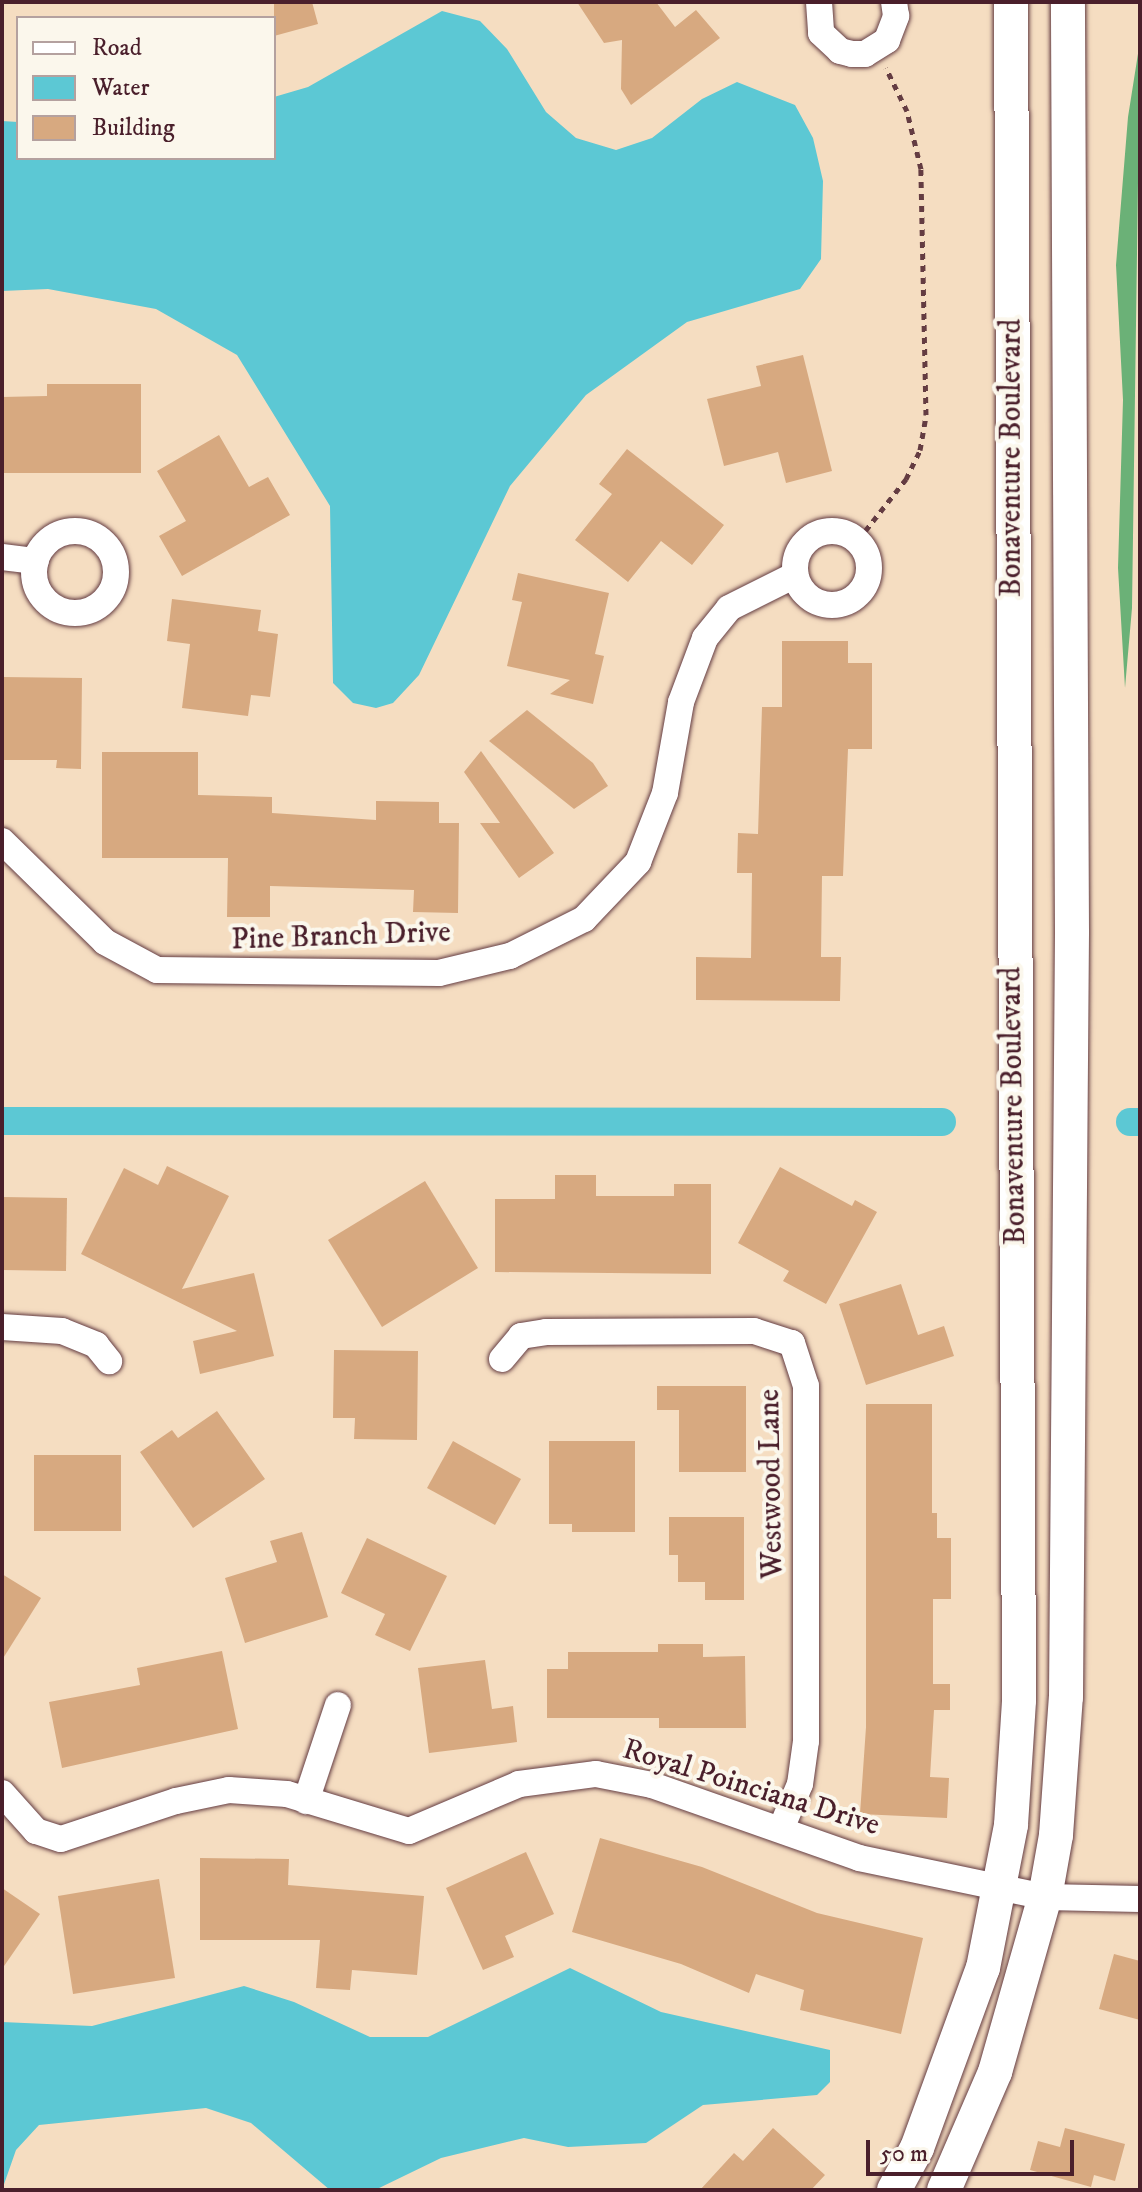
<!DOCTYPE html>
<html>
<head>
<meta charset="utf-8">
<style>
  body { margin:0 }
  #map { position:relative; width:1142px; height:2192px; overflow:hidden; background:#f5ddc1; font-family:"IM FELL DW Pica",serif }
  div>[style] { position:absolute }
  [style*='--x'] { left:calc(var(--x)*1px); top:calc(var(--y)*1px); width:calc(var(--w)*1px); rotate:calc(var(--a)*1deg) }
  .forest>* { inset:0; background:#6bb177 }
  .water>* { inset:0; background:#5cc8d4 }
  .canal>* { height:28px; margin:-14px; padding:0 14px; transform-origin:14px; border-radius:14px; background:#5cc8d4 }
  .building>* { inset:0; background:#d7a980 }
  .path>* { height:5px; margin-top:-2.5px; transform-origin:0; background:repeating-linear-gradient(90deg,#643c42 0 6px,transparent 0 12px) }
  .roads { filter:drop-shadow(0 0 2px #643c42) drop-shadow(0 0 2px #643c42) }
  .minor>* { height:26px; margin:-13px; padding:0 13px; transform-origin:13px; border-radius:13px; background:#fff }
  .minor>.ring { margin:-13px; padding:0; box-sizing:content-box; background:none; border:26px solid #fff; border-radius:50% }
  .major>* { height:34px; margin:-17px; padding:0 17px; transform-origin:17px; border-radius:17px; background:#fff }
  span { translate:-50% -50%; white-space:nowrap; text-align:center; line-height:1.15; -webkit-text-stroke:8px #fbf7ec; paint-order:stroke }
  .street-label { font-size:30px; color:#4a1f2b }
  .frame { position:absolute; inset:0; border:4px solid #4a1f2b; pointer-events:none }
  .legend { position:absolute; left:16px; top:16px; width:260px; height:144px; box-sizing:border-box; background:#fbf7ec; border:2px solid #b4a19f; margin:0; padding:10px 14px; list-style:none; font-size:24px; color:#4a1f2b }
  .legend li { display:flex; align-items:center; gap:16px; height:40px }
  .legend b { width:40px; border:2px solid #b4a19f }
  .scale { position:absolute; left:866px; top:2140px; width:208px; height:36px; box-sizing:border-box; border:4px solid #4a1f2b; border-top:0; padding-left:10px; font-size:24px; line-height:28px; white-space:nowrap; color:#4a1f2b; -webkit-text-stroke:6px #fbf7ec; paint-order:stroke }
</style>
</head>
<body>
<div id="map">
  <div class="forest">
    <i style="clip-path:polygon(1140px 41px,1132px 608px,1125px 688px,1118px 568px,1123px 400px,1116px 265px,1128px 117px)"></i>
  </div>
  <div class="water">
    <i style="clip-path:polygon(442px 11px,480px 21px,507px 49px,546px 112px,576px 138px,616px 150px,652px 138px,702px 99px,737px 82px,795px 105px,813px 138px,823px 181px,821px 259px,800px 289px,687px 322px,586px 395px,510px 486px,419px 675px,393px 703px,376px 708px,353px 703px,333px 683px,330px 506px,237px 355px,156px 309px,48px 289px,2px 291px,2px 121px,18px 122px,18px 158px,274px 158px,274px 97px,308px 87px)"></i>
    <i style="clip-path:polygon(570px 1968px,661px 2012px,830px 2050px,830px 2082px,817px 2095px,703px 2105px,646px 2143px,568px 2147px,524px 2138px,441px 2158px,375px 2190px,330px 2190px,251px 2123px,206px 2108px,39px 2125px,16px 2150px,2px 2190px,2px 2022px,92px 2026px,244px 1986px,294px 2002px,370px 2037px,428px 2037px)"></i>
  </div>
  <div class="canal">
    <i style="--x:2;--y:1121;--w:940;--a:0.06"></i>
    <i style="--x:1130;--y:1122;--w:10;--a:0"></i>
  </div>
  <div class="building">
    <i style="clip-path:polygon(274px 2px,312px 2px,318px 24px,274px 36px)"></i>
    <i style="clip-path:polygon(577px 2px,656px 2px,675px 27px,696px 10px,720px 38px,631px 105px,621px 89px,622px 40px,604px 43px)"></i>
    <i style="clip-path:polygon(803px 355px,832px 471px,786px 483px,778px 452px,724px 466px,707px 399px,761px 386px,756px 366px)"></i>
    <i style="clip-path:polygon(47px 384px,141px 384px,141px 473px,2px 473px,2px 397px,47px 396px)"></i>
    <i style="clip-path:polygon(219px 435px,249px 487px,268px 477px,290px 515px,182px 576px,159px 536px,186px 521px,157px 471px)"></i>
    <i style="clip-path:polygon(627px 449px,724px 525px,692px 565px,661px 541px,628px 582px,575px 540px,612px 494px,599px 484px)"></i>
    <i style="clip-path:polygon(518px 573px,609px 593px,595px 654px,604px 656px,593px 704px,550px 694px,570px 680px,507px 666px,522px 602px,512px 600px)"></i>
    <i style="clip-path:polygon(172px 599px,261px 610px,258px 631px,278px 634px,270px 697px,251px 695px,248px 716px,182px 708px,190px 644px,167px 641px)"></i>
    <i style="clip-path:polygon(782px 641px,848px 641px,848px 663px,872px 663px,872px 749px,848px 749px,843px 876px,822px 876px,821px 957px,841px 957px,840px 1001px,696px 1000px,696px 957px,751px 958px,752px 873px,737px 873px,738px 833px,758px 834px,762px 707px,782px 707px)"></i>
    <i style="clip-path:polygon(2px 677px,82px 678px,81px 769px,56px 768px,57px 760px,2px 760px)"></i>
    <i style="clip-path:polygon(527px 710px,593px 763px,608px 786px,574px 809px,489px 741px)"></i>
    <i style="clip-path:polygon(481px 751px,554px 853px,519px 878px,480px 823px,500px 823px,464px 772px)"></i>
    <i style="clip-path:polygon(102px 752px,198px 752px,198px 795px,272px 797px,272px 813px,376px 820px,376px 801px,439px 802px,439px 823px,459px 823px,458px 913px,413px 912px,414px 890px,270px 886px,270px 917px,227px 917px,228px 858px,102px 858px)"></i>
    <i style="clip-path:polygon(167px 1166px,229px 1196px,182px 1289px,254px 1273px,274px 1356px,200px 1374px,193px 1341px,237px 1331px,81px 1254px,124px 1168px,158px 1185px)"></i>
    <i style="clip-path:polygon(780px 1167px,852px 1206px,855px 1200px,877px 1212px,826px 1304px,783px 1281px,789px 1271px,738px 1243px)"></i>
    <i style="clip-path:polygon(555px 1175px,596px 1175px,596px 1196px,674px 1196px,674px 1184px,711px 1184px,711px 1274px,495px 1272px,495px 1199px,555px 1199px)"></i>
    <i style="clip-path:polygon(425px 1181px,478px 1268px,382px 1327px,328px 1240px)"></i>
    <i style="clip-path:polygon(2px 1197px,67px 1198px,66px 1271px,2px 1270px)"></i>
    <i style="clip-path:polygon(901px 1284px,918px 1335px,944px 1326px,954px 1356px,866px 1385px,839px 1304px)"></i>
    <i style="clip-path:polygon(334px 1350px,418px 1351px,417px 1440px,354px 1439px,355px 1418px,333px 1418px)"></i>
    <i style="clip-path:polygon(657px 1386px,746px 1386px,746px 1472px,679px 1472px,679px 1410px,657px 1410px)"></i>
    <i style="clip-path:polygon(866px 1404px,932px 1404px,932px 1513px,937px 1513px,937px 1538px,951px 1538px,951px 1599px,933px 1599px,933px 1684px,950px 1684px,950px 1710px,934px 1710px,930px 1777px,949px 1778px,947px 1818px,860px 1814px,866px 1727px)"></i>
    <i style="clip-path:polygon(217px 1411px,265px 1479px,193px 1528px,140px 1452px,172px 1430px,178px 1438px)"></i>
    <i style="clip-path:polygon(453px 1441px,521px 1479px,495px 1525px,427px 1488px)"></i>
    <i style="clip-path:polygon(549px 1441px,635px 1441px,635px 1532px,572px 1532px,572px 1524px,549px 1524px)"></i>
    <i style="clip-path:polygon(34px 1455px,121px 1455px,121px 1531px,34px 1531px)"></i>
    <i style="clip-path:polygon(669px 1517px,744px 1517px,744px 1600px,705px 1600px,705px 1582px,678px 1582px,678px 1555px,669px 1555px)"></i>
    <i style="clip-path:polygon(302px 1532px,328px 1617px,245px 1643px,225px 1578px,277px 1562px,270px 1541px)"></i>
    <i style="clip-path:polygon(367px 1538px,447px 1576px,410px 1651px,375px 1635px,385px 1614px,341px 1593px)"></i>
    <i style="clip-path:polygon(2px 1574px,41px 1598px,2px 1660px)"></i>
    <i style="clip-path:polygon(658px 1644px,703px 1644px,703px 1657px,745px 1656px,746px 1728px,659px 1728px,659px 1718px,547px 1718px,547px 1669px,568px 1669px,568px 1652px,658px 1652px)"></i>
    <i style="clip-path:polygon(222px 1651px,238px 1729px,62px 1768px,49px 1702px,140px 1685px,137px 1668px)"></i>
    <i style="clip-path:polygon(485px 1660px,492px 1709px,513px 1706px,517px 1742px,429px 1753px,418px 1668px)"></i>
    <i style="clip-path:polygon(600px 1838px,702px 1867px,817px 1913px,923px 1938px,901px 2034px,800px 2010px,804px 1990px,756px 1974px,749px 1993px,681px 1964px,572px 1932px)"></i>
    <i style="clip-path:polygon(526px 1852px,554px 1914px,505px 1936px,514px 1957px,483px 1970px,446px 1888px)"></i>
    <i style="clip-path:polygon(200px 1858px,289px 1859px,288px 1885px,424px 1896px,417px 1975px,352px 1970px,350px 1990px,316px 1988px,320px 1940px,200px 1940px)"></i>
    <i style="clip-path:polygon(159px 1879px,175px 1978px,73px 1994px,58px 1896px)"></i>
    <i style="clip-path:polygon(2px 1888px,40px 1914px,2px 1969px)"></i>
    <i style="clip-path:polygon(1114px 1954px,1140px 1961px,1140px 2020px,1099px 2009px)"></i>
    <i style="clip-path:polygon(773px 2128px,825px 2175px,811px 2190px,700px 2190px,734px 2153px,743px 2161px)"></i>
    <i style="clip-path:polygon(1065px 2128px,1125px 2144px,1115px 2181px,1094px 2175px,1091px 2187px,1030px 2170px,1038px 2141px,1060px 2147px)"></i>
  </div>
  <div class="path">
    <i style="--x:858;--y:540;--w:78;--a:-51.8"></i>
    <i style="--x:906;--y:479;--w:32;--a:-64"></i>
    <i style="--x:920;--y:450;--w:36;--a:-80"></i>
    <i style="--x:926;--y:415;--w:246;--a:-91.2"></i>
    <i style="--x:921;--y:169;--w:60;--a:-103.6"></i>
    <i style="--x:907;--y:111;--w:48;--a:-116"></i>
  </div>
  <div class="roads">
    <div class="minor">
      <i style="--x:819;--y:2;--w:31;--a:86"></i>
      <i style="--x:821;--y:33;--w:26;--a:43"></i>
      <i style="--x:840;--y:51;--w:12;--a:14"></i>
      <i style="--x:852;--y:54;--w:13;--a:0"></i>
      <i style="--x:865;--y:54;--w:26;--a:-32"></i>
      <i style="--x:887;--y:40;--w:26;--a:-69"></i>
      <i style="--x:896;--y:16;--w:14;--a:-98"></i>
      <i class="ring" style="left:795px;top:531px;width:48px;height:48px"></i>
      <i class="ring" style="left:34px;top:531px;width:56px;height:56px"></i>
      <i style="--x:2;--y:557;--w:34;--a:7"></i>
      <i style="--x:2;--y:841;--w:144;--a:44.4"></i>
      <i style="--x:105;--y:942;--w:59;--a:28.3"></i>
      <i style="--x:157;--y:970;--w:282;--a:0.6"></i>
      <i style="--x:439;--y:973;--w:73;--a:-13.5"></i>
      <i style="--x:510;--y:956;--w:83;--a:-26.6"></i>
      <i style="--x:584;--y:919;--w:79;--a:-46.5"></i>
      <i style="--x:638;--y:862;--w:74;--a:-68.6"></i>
      <i style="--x:665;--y:793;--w:92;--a:-80"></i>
      <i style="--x:681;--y:702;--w:68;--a:-69.4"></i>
      <i style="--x:705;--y:638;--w:38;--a:-51"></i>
      <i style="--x:729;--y:608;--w:74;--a:-26.6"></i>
      <i style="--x:2;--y:1327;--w:60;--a:3.8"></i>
      <i style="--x:62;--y:1331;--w:37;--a:22"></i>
      <i style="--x:96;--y:1345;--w:21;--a:51"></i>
      <i style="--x:502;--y:1359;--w:30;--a:-50"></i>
      <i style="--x:521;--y:1336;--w:25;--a:-9"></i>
      <i style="--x:546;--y:1332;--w:208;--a:-0.3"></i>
      <i style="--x:754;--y:1331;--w:40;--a:18"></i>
      <i style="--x:792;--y:1343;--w:45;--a:72"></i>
      <i style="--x:806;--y:1386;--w:355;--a:90"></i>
      <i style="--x:806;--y:1741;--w:43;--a:97.9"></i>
      <i style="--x:800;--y:1784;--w:49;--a:112.9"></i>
      <i style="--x:2;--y:1793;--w:51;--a:48.2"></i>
      <i style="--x:36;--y:1831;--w:26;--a:18"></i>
      <i style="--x:61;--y:1839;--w:121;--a:-18.3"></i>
      <i style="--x:176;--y:1801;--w:54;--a:-11.7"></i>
      <i style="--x:229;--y:1790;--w:58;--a:3.9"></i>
      <i style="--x:287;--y:1794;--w:127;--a:16.9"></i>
      <i style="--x:409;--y:1831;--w:120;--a:-23.1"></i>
      <i style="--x:519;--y:1784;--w:78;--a:-7.4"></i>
      <i style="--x:596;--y:1774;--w:57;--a:11.1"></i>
      <i style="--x:652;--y:1785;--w:219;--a:19.4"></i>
      <i style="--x:859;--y:1858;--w:190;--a:11.8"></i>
      <i style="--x:1045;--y:1897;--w:95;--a:1.2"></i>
      <i style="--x:306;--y:1801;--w:101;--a:-71.6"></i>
    </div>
    <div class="major">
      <i style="--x:894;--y:2190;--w:48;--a:-61.3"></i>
      <i style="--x:917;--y:2148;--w:192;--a:-69.9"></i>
      <i style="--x:983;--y:1968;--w:146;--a:-78.9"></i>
      <i style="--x:1011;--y:1825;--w:125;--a:-86.3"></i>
      <i style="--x:1019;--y:1700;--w:1698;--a:-90.27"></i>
      <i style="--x:944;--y:2190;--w:129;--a:-66.6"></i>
      <i style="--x:995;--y:2072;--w:182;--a:-74.1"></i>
      <i style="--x:1045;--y:1897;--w:63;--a:-79.9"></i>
      <i style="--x:1056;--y:1835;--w:138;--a:-85.9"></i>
      <i style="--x:1066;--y:1697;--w:765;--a:-89.55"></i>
      <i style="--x:1072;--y:932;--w:930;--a:-90.25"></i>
    </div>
  </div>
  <div class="street-label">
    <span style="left:1012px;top:458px;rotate:-90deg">Bonaventure Boulevard</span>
    <span style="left:341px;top:937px;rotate:-2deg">Pine Branch Drive</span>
    <span style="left:1014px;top:1106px;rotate:-91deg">Bonaventure Boulevard</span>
    <span style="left:772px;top:1484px;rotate:-91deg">Westwood Lane</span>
    <span style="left:751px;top:1788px;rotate:17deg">Royal Poinciana Drive</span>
  </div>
  <div class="frame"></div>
  <ul class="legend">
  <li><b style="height:10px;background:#fff"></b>Road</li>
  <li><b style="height:22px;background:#5cc8d4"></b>Water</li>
  <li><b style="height:22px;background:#d7a980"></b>Building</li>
  </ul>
  <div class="scale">50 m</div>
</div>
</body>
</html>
